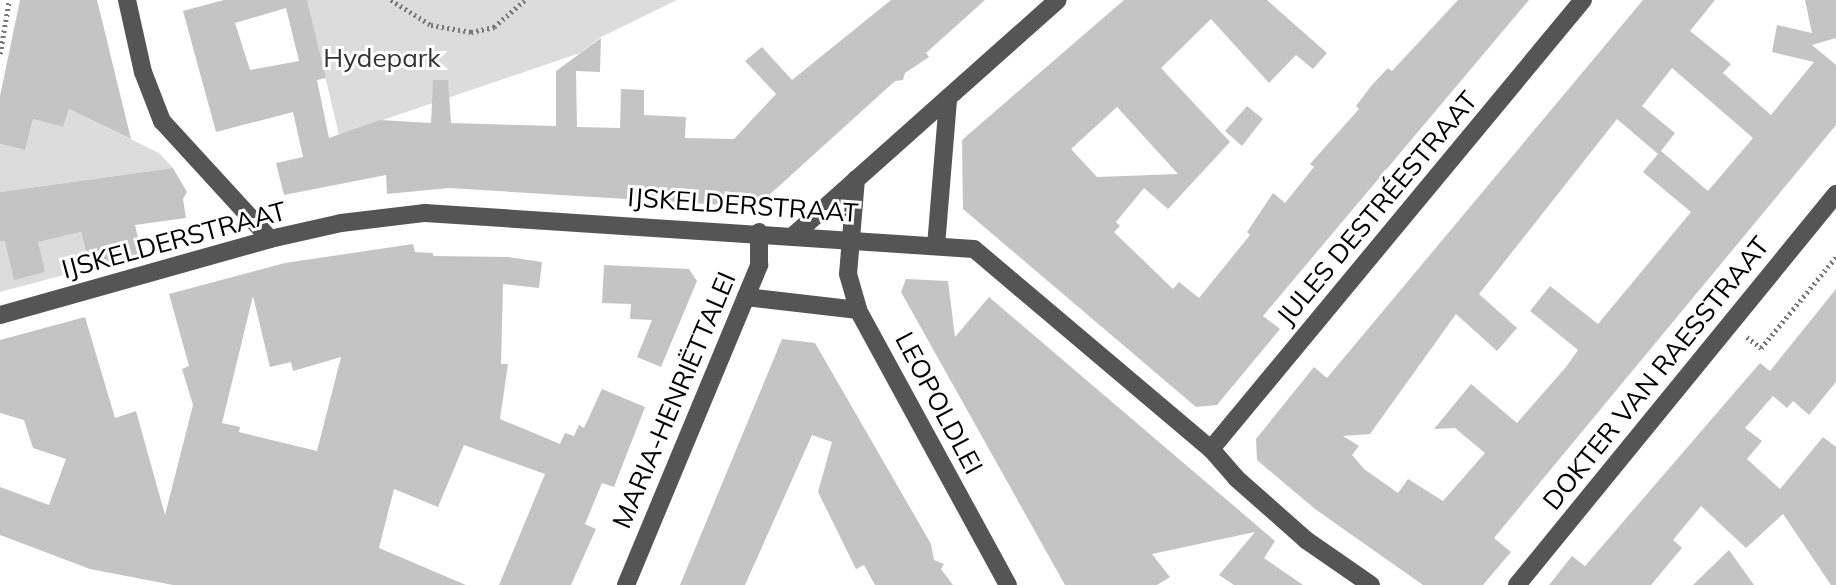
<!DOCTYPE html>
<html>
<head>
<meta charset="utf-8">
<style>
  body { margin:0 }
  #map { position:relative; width:1836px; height:585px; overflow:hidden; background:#fff; font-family:Mulish,sans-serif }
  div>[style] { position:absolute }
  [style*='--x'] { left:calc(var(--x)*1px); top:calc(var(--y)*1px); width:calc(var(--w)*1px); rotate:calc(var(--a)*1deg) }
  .green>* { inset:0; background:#dcdcdc }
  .building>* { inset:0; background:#c4c4c4 }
  .path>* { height:4.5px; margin-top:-2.25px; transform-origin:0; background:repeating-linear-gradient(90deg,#777 0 2px,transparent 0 5.5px) }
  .minor>* { height:18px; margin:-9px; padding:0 9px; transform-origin:9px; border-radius:9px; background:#555 }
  span { translate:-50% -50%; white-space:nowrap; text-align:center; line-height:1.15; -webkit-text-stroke:6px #fff; paint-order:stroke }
  .park-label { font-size:26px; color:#333 }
  .street-label { font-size:26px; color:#000 }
</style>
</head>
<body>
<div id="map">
  <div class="green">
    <i style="clip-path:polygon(307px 0,677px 0,601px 37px,580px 53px,339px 135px)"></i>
    <i style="clip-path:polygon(69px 109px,159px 153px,173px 168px,0 192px,0 144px,25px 150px,33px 119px,63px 127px)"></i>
    <i style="clip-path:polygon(81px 232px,90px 268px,0 292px,0 241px,38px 242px)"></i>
  </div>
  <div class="building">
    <i style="clip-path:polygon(20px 0,97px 0,131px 139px,69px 109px,63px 127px,33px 119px,25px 150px,0 144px,0 96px)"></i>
    <i style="clip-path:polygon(evenodd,224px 0,307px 0,326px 78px,317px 80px,329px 138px,380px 120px,431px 123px,433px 80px,448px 80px,451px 123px,556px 126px,556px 71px,601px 38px,600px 72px,576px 71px,577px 127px,620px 128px,621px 89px,644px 90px,644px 115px,686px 117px,685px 138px,734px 139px,776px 94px,745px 61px,762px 47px,792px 80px,891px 0,985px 0,926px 53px,929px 57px,905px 73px,903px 80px,895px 81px,756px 207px,449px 188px,387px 194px,386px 175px,284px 195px,276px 163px,303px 157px,293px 112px,216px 132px,183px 11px,224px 0,286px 8px,299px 61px,250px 70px,235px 23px,286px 8px)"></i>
    <i style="clip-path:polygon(evenodd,1124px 0,1267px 0,1327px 53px,1313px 69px,1296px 55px,1269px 83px,1211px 19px,1161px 68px,1230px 142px,1168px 209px,1144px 188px,1116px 222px,1120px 226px,1114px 232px,1173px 289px,1179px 282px,1199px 298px,1250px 235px,1247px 232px,1273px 193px,1285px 203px,1314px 167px,1310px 164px,1359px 109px,1356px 106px,1371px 86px,1388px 68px,1392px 71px,1458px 0,1529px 0,1263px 316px,1280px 329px,1217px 405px,1196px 407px,963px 209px,962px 140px,1124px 0,1117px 107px,1178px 174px,1097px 177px,1071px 149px,1117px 107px)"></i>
    <i style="clip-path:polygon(evenodd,1643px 0,1715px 0,1690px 31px,1731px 64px,1723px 73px,1771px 115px,1814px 62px,1772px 52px,1777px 25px,1812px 33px,1805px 0,1836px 0,1836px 38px,1812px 45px,1836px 65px,1836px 125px,1494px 538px,1511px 552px,1483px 585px,1423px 585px,1315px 509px,1257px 460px,1256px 439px,1314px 367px,1327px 378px,1643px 0,1672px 68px,1753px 138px,1708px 191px,1661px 151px,1675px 133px,1642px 106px,1672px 68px,1643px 0,1617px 119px,1658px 154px,1643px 172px,1691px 212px,1598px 324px,1550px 286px,1530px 311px,1578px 350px,1566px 367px,1517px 423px,1471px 384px,1434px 429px,1455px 428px,1485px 453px,1443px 501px,1408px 479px,1398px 493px,1364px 469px,1352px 455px,1359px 446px,1343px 436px,1370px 434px,1456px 314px,1497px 351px,1517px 328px,1479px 294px,1617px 119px)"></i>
    <i style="clip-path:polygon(1247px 106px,1263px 119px,1242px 146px,1225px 131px)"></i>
    <i style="clip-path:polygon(173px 168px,187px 192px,183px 199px,186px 218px,135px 225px,142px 254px,90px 268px,81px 232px,38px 242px,45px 272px,14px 280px,5px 241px,0 241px,0 192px)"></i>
    <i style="clip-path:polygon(evenodd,413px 244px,415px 252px,433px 253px,433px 256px,508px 257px,542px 262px,539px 288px,503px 284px,501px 364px,508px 364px,500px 419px,560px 444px,565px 433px,574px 436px,579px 425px,584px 428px,602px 389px,645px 407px,614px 487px,602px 483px,585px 524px,596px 529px,571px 585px,499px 585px,545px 474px,464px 445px,438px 507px,394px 489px,379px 548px,466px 585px,173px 585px,90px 569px,0 535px,0 487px,49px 505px,66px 459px,33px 448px,24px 420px,0 413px,0 340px,85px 317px,115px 418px,136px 411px,165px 515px,193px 405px,182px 369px,189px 366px,169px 294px,285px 263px,413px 244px,253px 296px,270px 367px,291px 362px,293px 371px,341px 357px,317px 451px,239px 432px,240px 427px,222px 423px,253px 296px)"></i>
    <i style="clip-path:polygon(604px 265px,689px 269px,697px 281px,661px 367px,637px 357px,652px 320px,630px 319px,631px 304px,602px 303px)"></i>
    <i style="clip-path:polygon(906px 279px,948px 281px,955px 337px,989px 297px,1275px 541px,1264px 558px,1303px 585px,1234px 585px,1219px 575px,1255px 532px,1152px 554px,1170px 577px,1157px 585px,1065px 585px,901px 292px)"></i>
    <i style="clip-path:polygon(1836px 289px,1836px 382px,1809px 415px,1793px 401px,1787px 408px,1773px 396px,1745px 428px,1762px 441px,1747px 459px,1780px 489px,1823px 437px,1836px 447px,1836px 585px,1831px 585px,1783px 514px,1746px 548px,1701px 506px,1673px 540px,1682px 548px,1651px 585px,1549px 585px,1572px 556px,1585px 566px,1760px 363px,1770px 371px)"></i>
    <i style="clip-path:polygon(782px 339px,815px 343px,931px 544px,934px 560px,944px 564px,941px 569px,953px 585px,875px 585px,864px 565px,856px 569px,818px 492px,832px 442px,812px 435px,745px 585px,680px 585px)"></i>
    <i style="clip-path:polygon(1729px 550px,1754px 585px,1693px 585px)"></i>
  </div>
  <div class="path">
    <i style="--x:391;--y:0;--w:47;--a:32"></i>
    <i style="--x:431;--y:25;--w:41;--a:9.9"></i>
    <i style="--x:471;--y:32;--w:24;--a:-12"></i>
    <i style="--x:494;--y:27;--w:41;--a:-41.1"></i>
    <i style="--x:0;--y:54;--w:55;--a:-80.5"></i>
    <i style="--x:1747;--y:337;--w:18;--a:38"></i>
    <i style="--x:1761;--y:348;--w:118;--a:-50.5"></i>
  </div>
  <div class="minor">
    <i style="--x:127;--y:0;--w:74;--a:77.5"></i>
    <i style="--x:143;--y:72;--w:53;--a:68.8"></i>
    <i style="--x:162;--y:121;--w:160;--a:47.5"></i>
    <i style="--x:856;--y:179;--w:95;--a:94.8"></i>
    <i style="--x:848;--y:274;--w:37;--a:74"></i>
    <i style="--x:858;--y:310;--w:313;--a:61.4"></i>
    <i style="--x:794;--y:235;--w:353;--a:-41.7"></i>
    <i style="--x:936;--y:246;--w:147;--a:-85.3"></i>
    <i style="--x:746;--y:297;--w:113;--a:6.6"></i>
    <i style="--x:0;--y:315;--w:280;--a:-15.7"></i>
    <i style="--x:270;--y:239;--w:73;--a:-12.7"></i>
    <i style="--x:341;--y:223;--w:85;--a:-6.8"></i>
    <i style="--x:425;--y:213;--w:550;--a:3.75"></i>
    <i style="--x:974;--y:249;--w:310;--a:40.2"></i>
    <i style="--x:1211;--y:449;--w:38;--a:49"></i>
    <i style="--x:1236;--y:478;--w:94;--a:41.5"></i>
    <i style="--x:1306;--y:540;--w:79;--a:34.7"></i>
    <i style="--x:1211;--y:449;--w:583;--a:-50.36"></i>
    <i style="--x:626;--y:585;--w:347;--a:-67.4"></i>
    <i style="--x:759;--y:265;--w:33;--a:-90"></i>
    <i style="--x:1517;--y:585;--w:505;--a:-50.79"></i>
  </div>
  <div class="park-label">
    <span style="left:382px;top:58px">Hydepark</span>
  </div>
  <div class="street-label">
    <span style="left:743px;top:205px;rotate:4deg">IJSKELDERSTRAAT</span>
    <span style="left:1377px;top:208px;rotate:-50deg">JULES DESTRÉESTRAAT</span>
    <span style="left:174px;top:240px;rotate:-15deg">IJSKELDERSTRAAT</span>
    <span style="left:1656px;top:373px;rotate:-51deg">DOKTER VAN RAESSTRAAT</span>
    <span style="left:674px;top:400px;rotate:-67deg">MARIA-HENRIËTTALEI</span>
    <span style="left:939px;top:403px;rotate:62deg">LEOPOLDLEI</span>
  </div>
</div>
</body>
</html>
